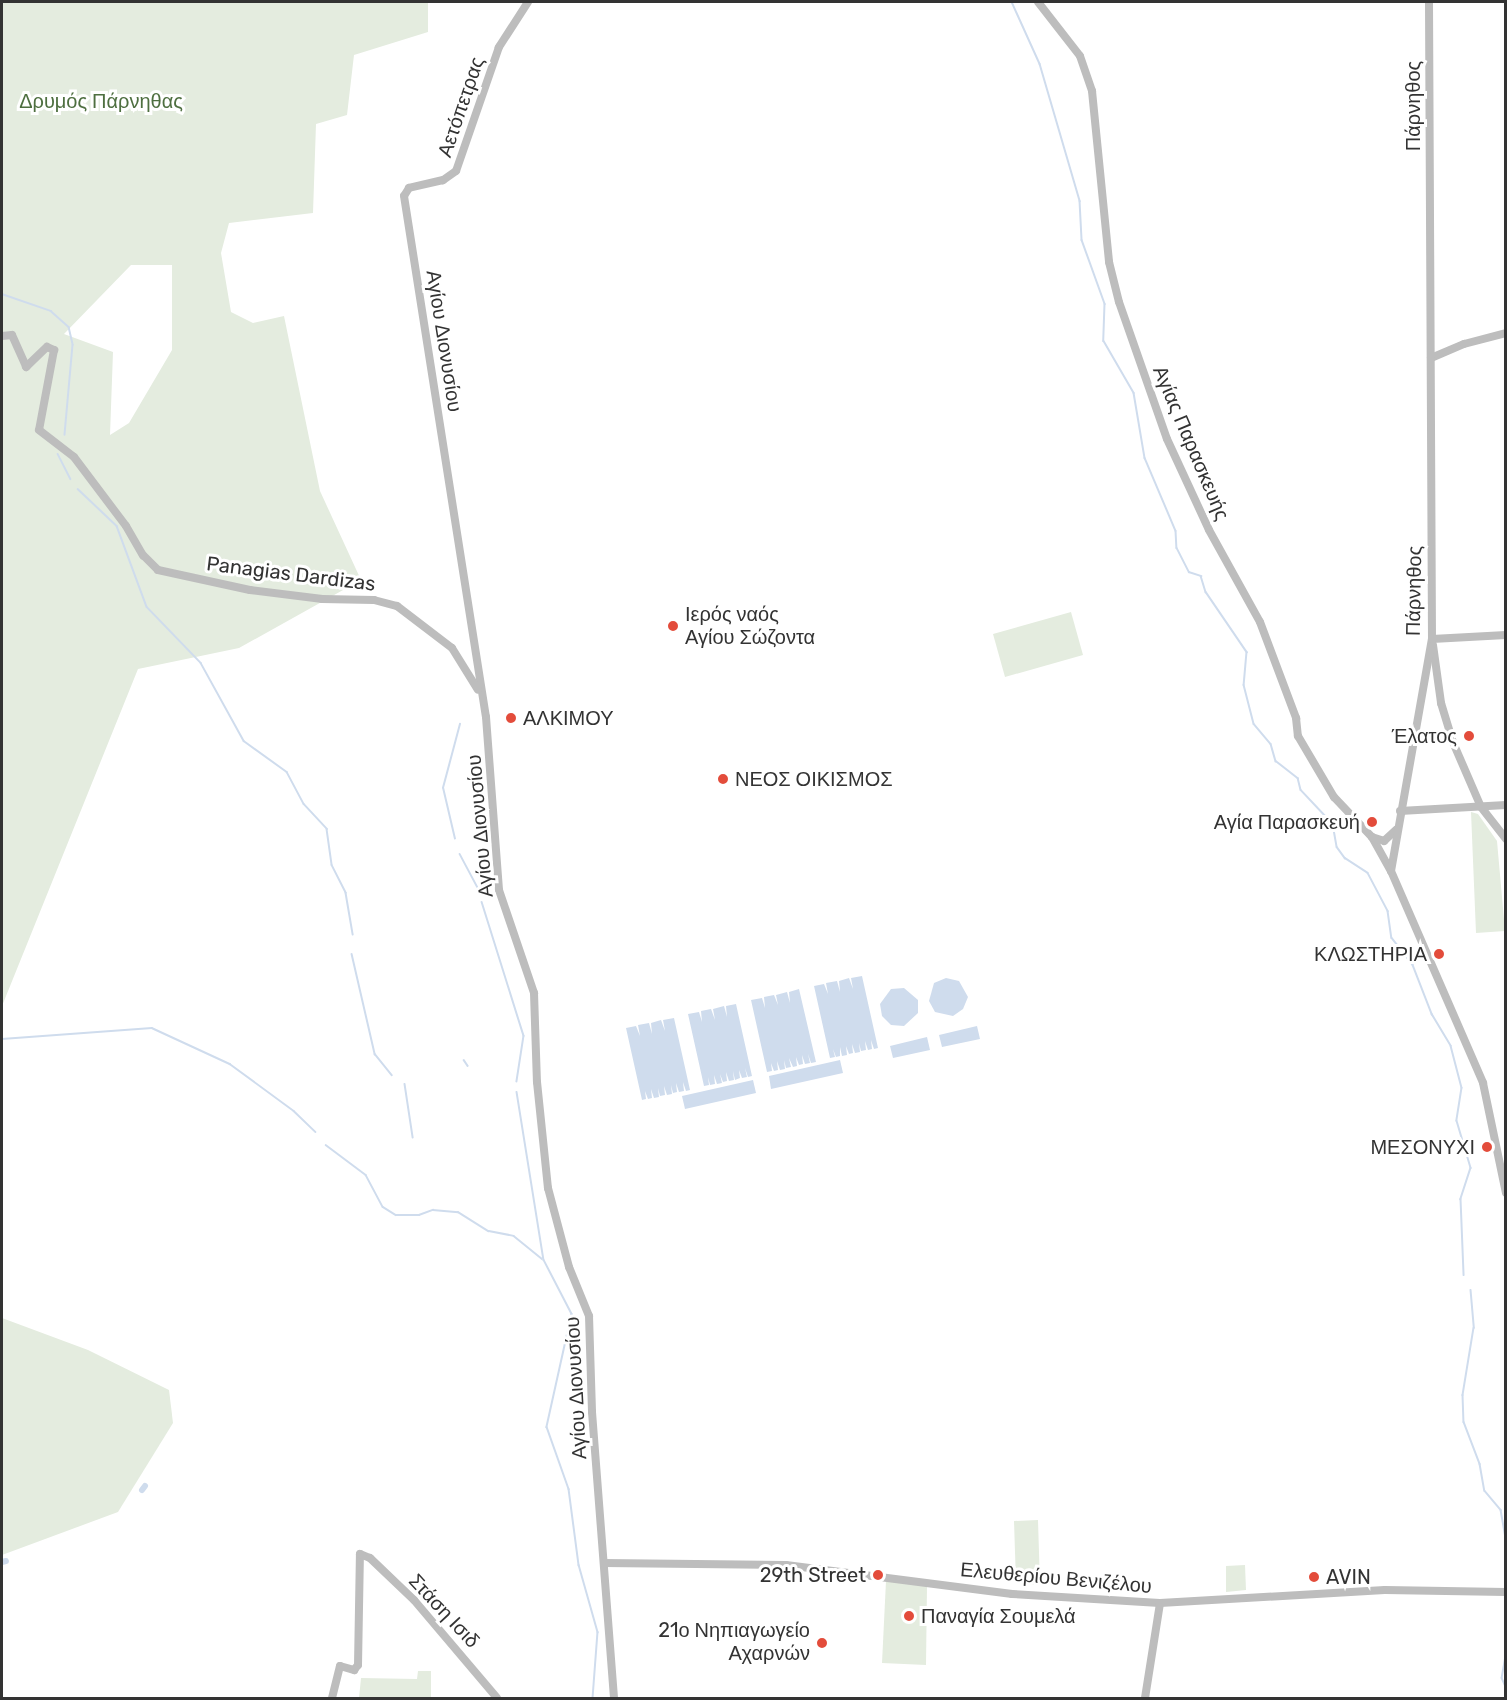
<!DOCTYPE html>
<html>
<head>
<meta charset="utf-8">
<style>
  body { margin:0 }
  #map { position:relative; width:1507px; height:1700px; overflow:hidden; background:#fff; font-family:Rubik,sans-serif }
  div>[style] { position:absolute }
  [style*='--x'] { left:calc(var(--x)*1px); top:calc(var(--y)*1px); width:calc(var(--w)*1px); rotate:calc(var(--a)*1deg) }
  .green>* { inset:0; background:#e4ecdf }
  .water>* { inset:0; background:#cfdced }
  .stream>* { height:1.5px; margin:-0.75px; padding:0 0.75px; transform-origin:0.75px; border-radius:0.75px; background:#cfdced }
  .canal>* { height:6px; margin:-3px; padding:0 3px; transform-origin:3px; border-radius:3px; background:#cfdced }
  .secondary>* { height:8px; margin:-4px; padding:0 4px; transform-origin:4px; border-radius:4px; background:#bdbdbd }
  .dots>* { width:16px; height:16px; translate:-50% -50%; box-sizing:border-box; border:3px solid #fff; border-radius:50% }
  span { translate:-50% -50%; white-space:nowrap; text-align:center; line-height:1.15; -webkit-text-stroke:6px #fff; paint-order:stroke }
  .park-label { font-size:20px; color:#4e6f40 }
  .street-label { font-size:20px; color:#333 }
  .poi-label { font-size:20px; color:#333 }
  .left { translate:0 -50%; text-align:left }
  .right { translate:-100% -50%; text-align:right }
  .frame { position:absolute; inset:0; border:3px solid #333; pointer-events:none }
</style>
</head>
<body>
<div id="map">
  <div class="green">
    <i style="clip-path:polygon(evenodd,2px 2px,428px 2px,428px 32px,354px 55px,347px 115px,316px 124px,313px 213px,229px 223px,221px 253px,231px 312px,253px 323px,284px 316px,320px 491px,361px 580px,239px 648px,138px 669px,2px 1006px,2px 2px,131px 265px,172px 265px,172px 350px,129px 423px,110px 435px,113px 352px,64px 334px,131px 265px)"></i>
    <i style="clip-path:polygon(1071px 612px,1083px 655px,1005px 677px,993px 634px)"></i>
    <i style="clip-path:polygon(1471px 812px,1478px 814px,1497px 841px,1505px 931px,1476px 933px)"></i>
    <i style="clip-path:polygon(2px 1318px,88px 1350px,169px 1390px,173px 1423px,118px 1512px,2px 1555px)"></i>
    <i style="clip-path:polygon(1038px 1520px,1040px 1585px,1016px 1583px,1014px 1521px)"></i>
    <i style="clip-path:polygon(1245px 1565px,1246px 1590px,1226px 1592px,1226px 1566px)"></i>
    <i style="clip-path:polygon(886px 1581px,927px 1586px,926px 1665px,882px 1663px)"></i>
    <i style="clip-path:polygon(418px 1671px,431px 1671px,431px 1698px,359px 1698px,361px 1678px,417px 1679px)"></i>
  </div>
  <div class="water">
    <i style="clip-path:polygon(862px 976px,878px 1048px,874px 1049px,871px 1040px,872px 1049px,868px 1050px,865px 1041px,866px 1050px,861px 1051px,859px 1043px,860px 1052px,855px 1053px,852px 1044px,853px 1053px,849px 1054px,846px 1046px,847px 1055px,842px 1056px,840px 1047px,840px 1056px,836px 1057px,833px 1049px,835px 1057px,830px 1058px,814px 986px,824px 984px,828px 994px,826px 983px,837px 981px,840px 992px,839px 981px,849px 978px,853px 989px,851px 978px)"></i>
    <i style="clip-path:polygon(946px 978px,959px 981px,968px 997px,963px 1009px,953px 1016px,935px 1012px,929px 1001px,934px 983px)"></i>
    <i style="clip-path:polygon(904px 988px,918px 1000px,918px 1013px,904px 1026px,891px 1025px,882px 1016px,880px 1004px,891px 989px)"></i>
    <i style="clip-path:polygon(799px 989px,816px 1062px,811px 1063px,808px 1054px,810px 1063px,805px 1064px,802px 1055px,803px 1064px,799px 1065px,796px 1057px,797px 1066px,793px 1067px,789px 1058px,791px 1067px,786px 1068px,784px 1060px,785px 1069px,780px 1070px,777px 1061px,778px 1070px,774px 1071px,771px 1063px,772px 1071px,767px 1072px,751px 1000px,762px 998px,765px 1008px,764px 997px,774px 995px,778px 1005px,776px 995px,787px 992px,790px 1003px,789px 992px)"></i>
    <i style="clip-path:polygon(736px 1004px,752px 1076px,748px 1077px,745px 1068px,747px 1077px,742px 1078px,739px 1070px,740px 1078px,735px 1080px,733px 1071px,734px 1080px,729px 1081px,726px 1072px,727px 1081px,723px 1082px,720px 1074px,722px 1083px,717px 1084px,714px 1075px,715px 1084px,710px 1085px,708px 1077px,709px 1085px,704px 1086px,688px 1014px,699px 1012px,702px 1022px,701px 1011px,711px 1009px,715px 1020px,713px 1009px,724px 1006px,727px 1017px,726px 1006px)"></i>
    <i style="clip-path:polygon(674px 1018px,690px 1090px,686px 1091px,683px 1082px,684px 1091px,679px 1092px,676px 1083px,677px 1092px,673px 1093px,671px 1085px,672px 1094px,667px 1095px,664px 1086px,665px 1095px,660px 1096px,658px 1088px,659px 1097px,654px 1098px,651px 1089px,652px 1098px,648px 1099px,645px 1091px,646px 1099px,642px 1100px,626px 1028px,636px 1026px,640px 1036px,638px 1025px,649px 1023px,652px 1034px,651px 1023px,661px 1020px,665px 1031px,663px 1020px)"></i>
    <i style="clip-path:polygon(977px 1026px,980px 1039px,942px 1047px,939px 1035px)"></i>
    <i style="clip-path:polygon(927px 1037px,930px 1050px,893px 1058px,890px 1046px)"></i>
    <i style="clip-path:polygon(840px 1060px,843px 1073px,771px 1089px,769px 1076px)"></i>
    <i style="clip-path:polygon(753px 1080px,756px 1093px,685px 1109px,682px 1096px)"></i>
  </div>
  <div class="stream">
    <i style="--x:1012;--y:2;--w:68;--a:65.7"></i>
    <i style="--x:1040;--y:64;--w:143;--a:73.7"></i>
    <i style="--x:1080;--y:201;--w:39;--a:87"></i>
    <i style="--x:1082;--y:240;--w:68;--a:70.2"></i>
    <i style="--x:1105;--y:304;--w:37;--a:92"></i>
    <i style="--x:1104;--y:341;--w:60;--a:60"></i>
    <i style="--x:1134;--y:393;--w:66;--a:80.4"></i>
    <i style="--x:1145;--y:458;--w:79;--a:67"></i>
    <i style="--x:1176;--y:531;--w:17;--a:87"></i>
    <i style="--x:1177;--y:548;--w:27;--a:63"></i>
    <i style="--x:1189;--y:572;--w:13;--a:18"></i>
    <i style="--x:1201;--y:576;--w:17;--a:73"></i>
    <i style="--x:1206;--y:592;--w:73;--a:55.7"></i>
    <i style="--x:1247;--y:652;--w:33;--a:95"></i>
    <i style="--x:1244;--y:685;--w:40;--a:75.6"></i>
    <i style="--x:1254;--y:724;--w:26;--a:50"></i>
    <i style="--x:1271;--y:744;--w:18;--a:74"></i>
    <i style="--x:1276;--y:761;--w:28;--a:38"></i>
    <i style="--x:1298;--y:778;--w:12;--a:76"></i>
    <i style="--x:1301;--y:790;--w:47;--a:46.7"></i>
    <i style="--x:1333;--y:824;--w:23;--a:80"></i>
    <i style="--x:1337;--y:847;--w:14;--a:54"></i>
    <i style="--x:1345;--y:858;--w:27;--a:33"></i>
    <i style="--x:1368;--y:873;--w:43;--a:62.2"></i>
    <i style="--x:1388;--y:911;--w:27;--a:82"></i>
    <i style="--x:1392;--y:938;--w:34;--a:52"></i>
    <i style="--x:1413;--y:965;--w:53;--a:68.8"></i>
    <i style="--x:1432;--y:1014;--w:37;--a:59"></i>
    <i style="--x:1451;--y:1046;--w:43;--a:75.3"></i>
    <i style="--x:1462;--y:1088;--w:33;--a:99"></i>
    <i style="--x:1457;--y:1121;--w:49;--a:73.4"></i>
    <i style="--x:1471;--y:1168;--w:33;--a:108"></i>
    <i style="--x:1461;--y:1199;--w:76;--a:87.7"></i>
    <i style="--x:2;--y:294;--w:52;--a:19.1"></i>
    <i style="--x:51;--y:311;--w:24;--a:42"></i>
    <i style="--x:69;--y:327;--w:18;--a:77"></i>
    <i style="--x:73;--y:345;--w:90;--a:95.1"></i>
    <i style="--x:58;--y:454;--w:28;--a:63"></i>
    <i style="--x:78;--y:489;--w:54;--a:43.5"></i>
    <i style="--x:117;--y:526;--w:86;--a:69.7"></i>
    <i style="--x:147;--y:607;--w:78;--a:46"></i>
    <i style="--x:201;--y:663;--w:89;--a:61.1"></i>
    <i style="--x:244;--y:741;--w:53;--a:35.8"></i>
    <i style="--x:287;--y:772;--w:36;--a:62"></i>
    <i style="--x:304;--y:804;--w:34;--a:47"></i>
    <i style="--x:327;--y:829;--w:36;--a:82"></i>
    <i style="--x:332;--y:865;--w:31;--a:63"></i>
    <i style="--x:346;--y:893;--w:42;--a:80.3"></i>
    <i style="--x:455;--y:839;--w:52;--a:-103.2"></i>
    <i style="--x:443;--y:788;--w:66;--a:-75.1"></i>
    <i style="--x:460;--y:854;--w:40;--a:62"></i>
    <i style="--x:482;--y:902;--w:140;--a:72.6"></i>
    <i style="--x:524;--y:1036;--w:46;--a:98.8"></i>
    <i style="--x:352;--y:954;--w:103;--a:77"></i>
    <i style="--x:375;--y:1054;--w:27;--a:51"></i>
    <i style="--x:2;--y:1039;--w:150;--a:-4.2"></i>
    <i style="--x:152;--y:1028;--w:86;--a:24.8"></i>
    <i style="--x:230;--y:1064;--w:79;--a:36.3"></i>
    <i style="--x:294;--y:1111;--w:30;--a:44"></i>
    <i style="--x:464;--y:1060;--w:7;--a:56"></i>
    <i style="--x:405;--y:1084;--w:54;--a:81.4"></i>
    <i style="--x:517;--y:1092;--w:170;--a:80.9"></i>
    <i style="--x:544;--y:1260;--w:61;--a:62.6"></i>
    <i style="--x:572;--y:1314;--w:116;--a:102.5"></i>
    <i style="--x:547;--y:1427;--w:66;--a:70.5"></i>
    <i style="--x:569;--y:1489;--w:77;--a:82.5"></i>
    <i style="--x:579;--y:1565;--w:70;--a:74.2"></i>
    <i style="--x:598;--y:1632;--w:66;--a:94.3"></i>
    <i style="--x:326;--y:1145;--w:50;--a:36.9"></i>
    <i style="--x:366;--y:1175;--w:36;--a:62"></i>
    <i style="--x:383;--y:1207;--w:15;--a:32"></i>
    <i style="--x:396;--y:1215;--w:23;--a:0"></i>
    <i style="--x:419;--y:1215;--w:15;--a:-20"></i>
    <i style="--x:433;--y:1210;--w:25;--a:5"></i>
    <i style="--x:458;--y:1212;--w:36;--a:32"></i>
    <i style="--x:489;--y:1231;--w:25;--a:11"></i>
    <i style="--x:514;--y:1236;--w:36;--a:39"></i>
    <i style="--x:1471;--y:1290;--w:38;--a:85"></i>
    <i style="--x:1474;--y:1328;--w:68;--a:99.3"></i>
    <i style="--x:1463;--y:1395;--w:27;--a:88"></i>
    <i style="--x:1464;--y:1422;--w:45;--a:69.1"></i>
    <i style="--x:1480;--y:1464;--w:27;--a:80"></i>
    <i style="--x:1485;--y:1491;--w:25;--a:50"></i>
    <i style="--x:1501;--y:1510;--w:28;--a:80"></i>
    <i style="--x:1506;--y:1656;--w:22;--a:100"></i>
    <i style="--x:1502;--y:1678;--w:10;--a:66"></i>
  </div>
  <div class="canal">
    <i style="--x:142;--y:1490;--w:5;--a:-53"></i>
    <i style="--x:2;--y:1562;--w:4;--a:-14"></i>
  </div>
  <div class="secondary">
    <i style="--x:528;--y:2;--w:54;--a:122.8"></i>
    <i style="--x:499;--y:47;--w:131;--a:109.1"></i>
    <i style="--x:456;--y:171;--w:16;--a:145"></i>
    <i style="--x:443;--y:180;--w:35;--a:167"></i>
    <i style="--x:409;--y:188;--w:9;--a:122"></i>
    <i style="--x:404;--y:196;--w:527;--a:81.06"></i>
    <i style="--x:486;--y:717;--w:173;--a:85.7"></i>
    <i style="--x:499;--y:890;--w:109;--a:71.2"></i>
    <i style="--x:534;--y:993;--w:89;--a:88.1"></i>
    <i style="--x:537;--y:1082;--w:107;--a:84.1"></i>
    <i style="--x:548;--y:1188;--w:82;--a:75.1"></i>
    <i style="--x:569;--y:1267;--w:53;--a:67.8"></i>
    <i style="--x:589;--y:1316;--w:96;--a:88.2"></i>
    <i style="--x:592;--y:1412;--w:287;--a:85.6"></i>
    <i style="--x:1038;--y:2;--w:68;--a:52.1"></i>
    <i style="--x:1080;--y:56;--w:37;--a:71"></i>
    <i style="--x:1092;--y:91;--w:172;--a:84.3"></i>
    <i style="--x:1109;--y:262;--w:41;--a:76"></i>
    <i style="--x:1119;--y:302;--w:145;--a:70.7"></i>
    <i style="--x:1167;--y:439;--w:100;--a:65.2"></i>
    <i style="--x:1209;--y:530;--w:105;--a:61"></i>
    <i style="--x:1260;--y:622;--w:103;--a:69.4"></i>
    <i style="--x:1296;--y:718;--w:18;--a:84"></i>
    <i style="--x:1298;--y:736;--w:71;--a:59.5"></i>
    <i style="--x:1334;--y:797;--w:55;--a:46.5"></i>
    <i style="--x:1372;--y:837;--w:39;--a:61"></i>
    <i style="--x:1391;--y:871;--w:231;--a:66.5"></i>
    <i style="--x:1483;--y:1083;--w:112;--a:78.2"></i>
    <i style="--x:2;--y:336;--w:10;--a:-6"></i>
    <i style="--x:12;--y:335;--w:35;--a:66"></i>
    <i style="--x:26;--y:367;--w:29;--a:-44"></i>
    <i style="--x:47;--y:347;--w:8;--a:23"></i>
    <i style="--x:54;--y:350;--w:81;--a:100.6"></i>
    <i style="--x:39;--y:430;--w:44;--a:37.6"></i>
    <i style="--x:74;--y:457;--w:86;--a:53"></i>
    <i style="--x:126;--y:526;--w:34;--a:60"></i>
    <i style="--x:143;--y:555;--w:21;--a:45"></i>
    <i style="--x:158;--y:570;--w:94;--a:12.3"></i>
    <i style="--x:250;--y:590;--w:73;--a:7.1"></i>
    <i style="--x:322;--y:599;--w:52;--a:1.1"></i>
    <i style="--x:374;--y:600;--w:24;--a:15"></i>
    <i style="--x:397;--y:606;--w:69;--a:37.4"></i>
    <i style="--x:452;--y:648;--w:49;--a:58.2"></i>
    <i style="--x:1431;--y:358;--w:36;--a:-23"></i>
    <i style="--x:1464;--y:344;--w:43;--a:-14.7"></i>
    <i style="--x:1432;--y:639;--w:74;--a:-3.1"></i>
    <i style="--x:1433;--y:645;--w:59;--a:82.1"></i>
    <i style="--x:1441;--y:703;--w:39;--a:73"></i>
    <i style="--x:1452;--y:740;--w:73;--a:66.6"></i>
    <i style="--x:1481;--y:807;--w:41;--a:52"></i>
    <i style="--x:1400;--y:811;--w:106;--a:-3.2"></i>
    <i style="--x:1372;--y:837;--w:13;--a:18"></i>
    <i style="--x:1384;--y:841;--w:16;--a:-43"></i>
    <i style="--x:1391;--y:871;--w:236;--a:-80"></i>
    <i style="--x:1432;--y:639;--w:637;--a:-90.27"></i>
    <i style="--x:604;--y:1563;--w:182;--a:0.6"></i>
    <i style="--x:786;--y:1565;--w:228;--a:7.3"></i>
    <i style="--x:1012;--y:1594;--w:148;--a:3.5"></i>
    <i style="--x:1160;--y:1603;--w:225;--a:-3.3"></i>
    <i style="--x:1385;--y:1590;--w:121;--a:0.9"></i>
    <i style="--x:332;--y:1698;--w:33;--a:-76"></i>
    <i style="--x:340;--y:1666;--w:15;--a:16"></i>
    <i style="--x:354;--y:1670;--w:6;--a:-51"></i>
    <i style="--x:358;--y:1665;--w:111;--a:-89"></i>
    <i style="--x:360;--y:1554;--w:11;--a:22"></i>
    <i style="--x:370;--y:1558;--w:61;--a:43.7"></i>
    <i style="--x:414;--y:1600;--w:128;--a:49.7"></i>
    <i style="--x:1145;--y:1698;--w:96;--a:-81"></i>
  </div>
  <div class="dots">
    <i style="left:673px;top:626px;background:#e34c3b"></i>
    <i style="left:511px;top:718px;background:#e34c3b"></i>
    <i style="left:1469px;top:736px;background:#e34c3b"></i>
    <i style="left:723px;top:779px;background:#e34c3b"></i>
    <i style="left:1372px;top:822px;background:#e34c3b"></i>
    <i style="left:1439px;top:954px;background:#e34c3b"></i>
    <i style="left:1487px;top:1147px;background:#e34c3b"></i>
    <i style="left:878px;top:1575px;background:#e34c3b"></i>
    <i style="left:1314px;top:1577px;background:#e34c3b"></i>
    <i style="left:909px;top:1616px;background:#e34c3b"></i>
    <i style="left:822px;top:1643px;background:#e34c3b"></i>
  </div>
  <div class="park-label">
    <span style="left:101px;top:101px">Δρυμός Πάρνηθας</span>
  </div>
  <div class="street-label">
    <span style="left:1413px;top:106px;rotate:-90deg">Πάρνηθος</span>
    <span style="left:461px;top:107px;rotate:-71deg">Αετόπετρας</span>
    <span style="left:444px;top:341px;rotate:81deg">Αγίου Διονυσίου</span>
    <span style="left:1191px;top:443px;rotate:67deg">Αγίας Παρασκευής</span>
    <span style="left:291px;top:574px;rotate:7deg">Panagias Dardizas</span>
    <span style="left:1414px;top:591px;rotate:-89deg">Πάρνηθος</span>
    <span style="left:480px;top:826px;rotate:-95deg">Αγίου Διονυσίου</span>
    <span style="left:576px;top:1388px;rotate:-93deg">Αγίου Διονυσίου</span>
    <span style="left:1056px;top:1578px;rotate:5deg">Ελευθερίου Βενιζέλου</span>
    <span style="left:444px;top:1611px;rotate:47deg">Στάση Ισιδ</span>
  </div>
  <div class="poi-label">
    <span class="left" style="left:685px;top:626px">Ιερός ναός<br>Αγίου Σώζοντα</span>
    <span class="left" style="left:523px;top:718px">ΑΛΚΙΜΟΥ</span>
    <span class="right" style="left:1457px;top:736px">Έλατος</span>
    <span class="left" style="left:735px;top:779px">ΝΕΟΣ ΟΙΚΙΣΜΟΣ</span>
    <span class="right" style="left:1360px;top:822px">Αγία Παρασκευή</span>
    <span class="right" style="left:1427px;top:954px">ΚΛΩΣΤΗΡΙΑ</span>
    <span class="right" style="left:1475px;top:1147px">ΜΕΣΟΝΥΧΙ</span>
    <span class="right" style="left:866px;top:1575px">29th Street</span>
    <span class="left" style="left:1326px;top:1577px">AVIN</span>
    <span class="left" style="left:921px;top:1616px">Παναγία Σουμελά</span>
    <span class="right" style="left:810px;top:1642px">21ο Νηπιαγωγείο<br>Αχαρνών</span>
  </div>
  <div class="frame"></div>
</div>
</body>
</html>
